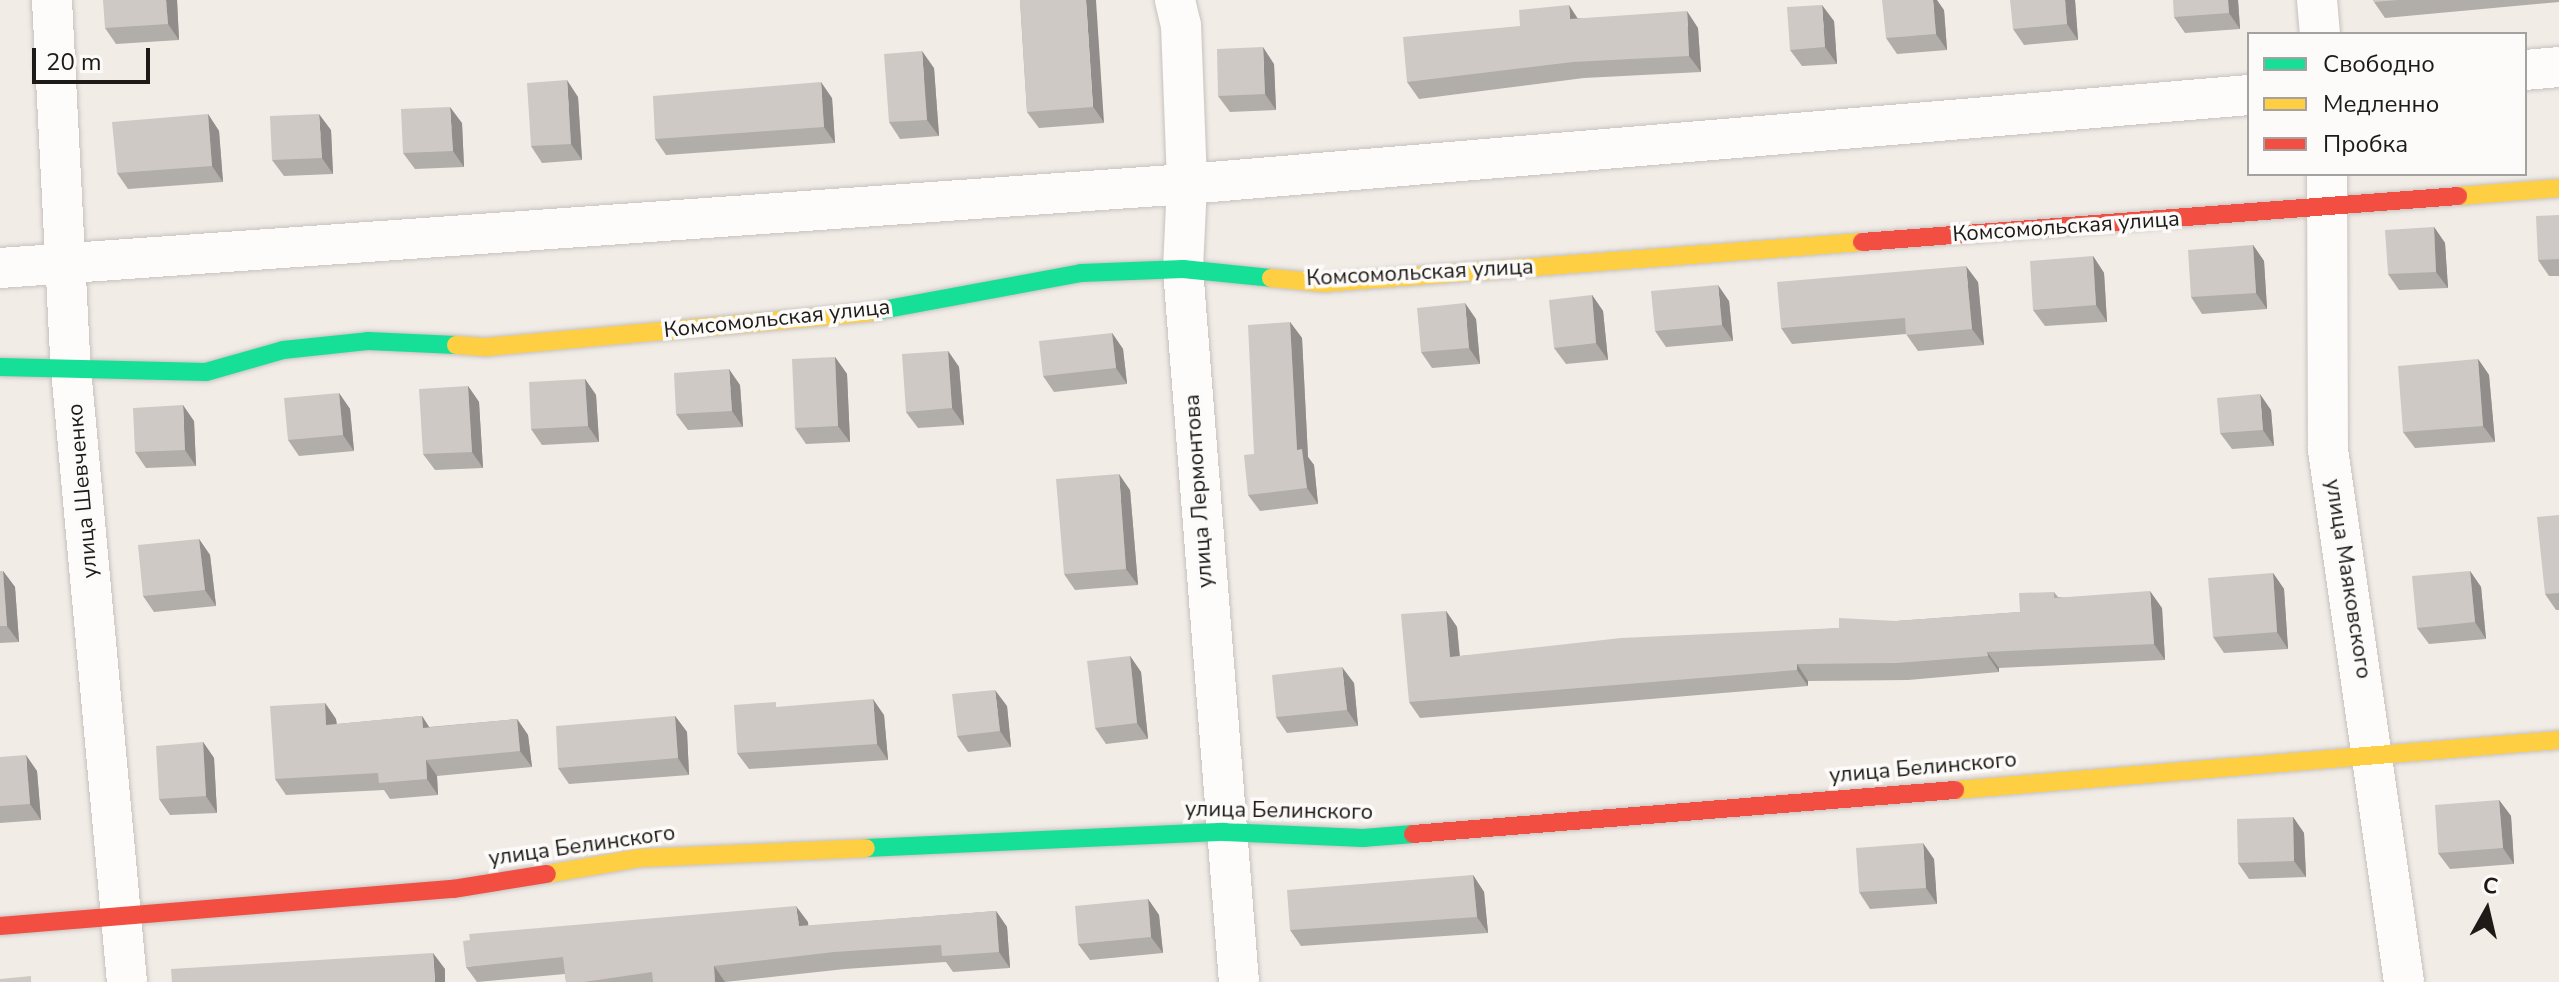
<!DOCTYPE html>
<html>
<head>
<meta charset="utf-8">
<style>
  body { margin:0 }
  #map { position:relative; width:2559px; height:982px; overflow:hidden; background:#f2ece7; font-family:"Nunito Sans",sans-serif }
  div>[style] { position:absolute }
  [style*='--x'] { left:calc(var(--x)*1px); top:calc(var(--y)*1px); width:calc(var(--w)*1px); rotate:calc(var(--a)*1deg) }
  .roads { filter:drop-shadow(0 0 2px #c6c2be) drop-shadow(0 0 2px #c6c2be) }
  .street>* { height:40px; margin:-20px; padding:0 20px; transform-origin:20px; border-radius:20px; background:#fdfcfb }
  .fast>* { height:18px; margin:-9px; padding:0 9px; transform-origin:9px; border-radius:9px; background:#16e098 }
  .slow>* { height:18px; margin:-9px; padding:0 9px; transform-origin:9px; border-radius:9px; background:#ffcf43 }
  .jam>* { height:18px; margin:-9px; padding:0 9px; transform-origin:9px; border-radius:9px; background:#f24e42 }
  .wall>* { inset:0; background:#b1ada9 }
  .shaded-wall>* { inset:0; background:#908d8a }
  .building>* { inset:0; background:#cec9c5 }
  span { translate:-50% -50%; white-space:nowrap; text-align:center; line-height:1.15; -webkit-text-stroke:7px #fdfbf9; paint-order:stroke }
  .street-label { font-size:22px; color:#1e1a17 }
  .legend { position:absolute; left:2247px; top:32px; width:280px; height:144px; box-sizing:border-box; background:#fdfbf9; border:2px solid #a4a19f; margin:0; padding:10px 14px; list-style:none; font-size:24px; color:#1e1a17 }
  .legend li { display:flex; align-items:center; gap:16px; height:40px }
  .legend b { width:40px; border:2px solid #a4a19f }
  .north { position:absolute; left:2447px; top:870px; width:80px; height:80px; -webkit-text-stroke:6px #fdfbf9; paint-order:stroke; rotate:8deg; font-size:22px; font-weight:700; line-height:32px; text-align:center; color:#1e1a17 }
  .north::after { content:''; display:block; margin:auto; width:28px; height:36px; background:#1e1a17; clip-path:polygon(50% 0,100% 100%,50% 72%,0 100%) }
  .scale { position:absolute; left:32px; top:48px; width:118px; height:36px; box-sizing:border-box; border:4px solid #1e1a17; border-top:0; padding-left:10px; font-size:24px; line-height:28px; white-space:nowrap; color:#1e1a17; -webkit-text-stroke:6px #fdfbf9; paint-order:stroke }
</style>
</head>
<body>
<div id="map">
  <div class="roads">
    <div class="street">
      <i style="--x:52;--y:0;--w:369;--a:87.1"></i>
      <i style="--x:71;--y:369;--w:616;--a:84.78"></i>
      <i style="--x:1175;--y:0;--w:26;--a:77"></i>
      <i style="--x:1181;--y:25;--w:159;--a:87.8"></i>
      <i style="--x:1187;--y:184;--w:85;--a:92.7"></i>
      <i style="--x:1183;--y:269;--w:715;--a:85.51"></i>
      <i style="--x:2317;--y:0;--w:34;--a:85"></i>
      <i style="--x:2525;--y:70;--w:34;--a:-5"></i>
      <i style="--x:2327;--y:174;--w:276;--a:89.8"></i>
      <i style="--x:2328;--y:450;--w:537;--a:81.87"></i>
      <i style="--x:0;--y:268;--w:1190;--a:-4.05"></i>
      <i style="--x:1187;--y:184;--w:1066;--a:-4.79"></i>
    </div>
    <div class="fast">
      <i style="--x:871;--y:312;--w:214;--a:-10.5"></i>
      <i style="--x:1081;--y:273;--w:102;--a:-2.2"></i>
      <i style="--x:1183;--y:269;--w:88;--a:5.8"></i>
      <i style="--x:0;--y:367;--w:206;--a:1.4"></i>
      <i style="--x:206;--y:372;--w:80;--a:-15.9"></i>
      <i style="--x:283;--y:350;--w:85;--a:-6"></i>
      <i style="--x:368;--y:341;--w:88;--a:2.6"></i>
      <i style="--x:866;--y:848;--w:358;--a:-2.6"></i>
      <i style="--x:1224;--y:832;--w:139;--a:2.5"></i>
      <i style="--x:1363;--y:838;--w:50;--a:-4.6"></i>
    </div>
    <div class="slow">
      <i style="--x:2458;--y:196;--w:101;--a:-4.5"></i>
      <i style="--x:1271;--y:278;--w:53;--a:5.4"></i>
      <i style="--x:1324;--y:283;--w:540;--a:-4.36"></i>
      <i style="--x:456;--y:345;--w:31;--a:4"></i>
      <i style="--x:487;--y:347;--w:386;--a:-5.2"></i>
      <i style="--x:1955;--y:790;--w:606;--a:-4.73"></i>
      <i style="--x:547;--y:874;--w:95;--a:-9.7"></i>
      <i style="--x:641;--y:858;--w:225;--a:-2.5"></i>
    </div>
    <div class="jam">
      <i style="--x:1862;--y:242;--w:598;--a:-4.41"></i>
      <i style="--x:1413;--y:834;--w:544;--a:-4.64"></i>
      <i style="--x:0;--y:926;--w:455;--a:-4.7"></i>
      <i style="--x:453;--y:889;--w:95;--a:-9.1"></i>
    </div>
  </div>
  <div class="wall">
    <i style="clip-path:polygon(177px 0,179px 40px,116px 44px,105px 28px)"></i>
    <i style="clip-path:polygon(1020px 0,1104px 123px,1039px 128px,1027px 112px)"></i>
    <i style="clip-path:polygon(2075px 0,2078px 40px,2024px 45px,2013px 29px)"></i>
    <i style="clip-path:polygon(2238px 0,2240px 29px,2185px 33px,2174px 17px)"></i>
    <i style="clip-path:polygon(2373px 0,2559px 0,2559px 2px,2385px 18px,2374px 2px)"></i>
    <i style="clip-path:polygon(1944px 10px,1947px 50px,1897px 54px,1886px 38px)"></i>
    <i style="clip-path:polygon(1578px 18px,1698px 28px,1701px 72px,1584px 78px,1419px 99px,1407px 82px,1520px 26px)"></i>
    <i style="clip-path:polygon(1834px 21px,1837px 64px,1802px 66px,1790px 50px)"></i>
    <i style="clip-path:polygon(1274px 64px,1276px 110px,1230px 112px,1218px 96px)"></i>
    <i style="clip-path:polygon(934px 68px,939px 136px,900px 139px,889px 122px)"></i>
    <i style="clip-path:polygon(578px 97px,582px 160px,542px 163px,531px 146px)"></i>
    <i style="clip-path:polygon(832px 98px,835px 143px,666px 155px,655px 139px)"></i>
    <i style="clip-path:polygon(208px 114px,219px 131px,223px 182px,128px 189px,117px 173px)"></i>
    <i style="clip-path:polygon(462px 123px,464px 167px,415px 169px,403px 153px)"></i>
    <i style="clip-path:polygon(331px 130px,333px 174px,284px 176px,272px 160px)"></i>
    <i style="clip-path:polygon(2559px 215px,2559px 276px,2549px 276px,2538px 260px)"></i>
    <i style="clip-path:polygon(2434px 227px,2445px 243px,2448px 288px,2399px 290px,2388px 274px)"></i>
    <i style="clip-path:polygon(2253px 245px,2264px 261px,2267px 309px,2202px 314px,2191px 297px)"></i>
    <i style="clip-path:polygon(2093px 256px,2104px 273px,2107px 322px,2045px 326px,2033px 310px)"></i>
    <i style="clip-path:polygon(1978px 282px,1984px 345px,1918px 351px,1906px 334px,1792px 344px,1781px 328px)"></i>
    <i style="clip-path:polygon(1592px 295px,1603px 311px,1608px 360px,1566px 364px,1554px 348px)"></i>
    <i style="clip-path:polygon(1729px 301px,1733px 341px,1666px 347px,1655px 331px)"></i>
    <i style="clip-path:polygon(1476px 319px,1480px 364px,1432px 368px,1421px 352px)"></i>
    <i style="clip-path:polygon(1290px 322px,1302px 338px,1308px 457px,1314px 465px,1318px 504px,1260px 511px,1248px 495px,1254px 454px)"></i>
    <i style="clip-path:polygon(1112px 333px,1123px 349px,1127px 384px,1054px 392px,1043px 376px)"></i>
    <i style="clip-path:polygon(948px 351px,959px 367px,964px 425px,918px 428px,906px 412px)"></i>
    <i style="clip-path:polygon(835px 357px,847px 374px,850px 442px,806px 444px,795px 428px)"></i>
    <i style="clip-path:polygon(2478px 359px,2489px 375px,2495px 442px,2415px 448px,2403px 432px)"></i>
    <i style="clip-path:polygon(585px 379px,596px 395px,599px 442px,542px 445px,531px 429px)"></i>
    <i style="clip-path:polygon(740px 385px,743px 427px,688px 430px,676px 414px)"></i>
    <i style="clip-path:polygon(468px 386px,479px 402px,483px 468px,435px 470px,423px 454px)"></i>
    <i style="clip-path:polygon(339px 393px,350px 409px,354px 451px,299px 456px,288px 440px)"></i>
    <i style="clip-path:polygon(2271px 410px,2274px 446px,2232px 449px,2220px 433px)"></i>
    <i style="clip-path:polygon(194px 421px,196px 466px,146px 468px,135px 452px)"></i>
    <i style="clip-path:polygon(1130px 490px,1138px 585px,1075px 590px,1064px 574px)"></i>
    <i style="clip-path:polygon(2559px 515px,2559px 610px,2556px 610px,2545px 594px)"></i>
    <i style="clip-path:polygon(199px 539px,210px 555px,216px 606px,154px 612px,143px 596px)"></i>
    <i style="clip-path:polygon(0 571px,3px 571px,15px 587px,19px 642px,0 643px)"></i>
    <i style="clip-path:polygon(2470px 571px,2481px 587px,2486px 639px,2429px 644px,2417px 628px)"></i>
    <i style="clip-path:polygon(2273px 573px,2284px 589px,2288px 649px,2224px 653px,2213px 637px)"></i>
    <i style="clip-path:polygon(2054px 592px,2058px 597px,2162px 608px,2165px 660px,1999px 668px,1999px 672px,1908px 680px,1808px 681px,1808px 686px,1420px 718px,1409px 702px,1446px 611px,1457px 627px,1460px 656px,1839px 628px,1896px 621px,2020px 612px)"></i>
    <i style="clip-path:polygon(1130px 656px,1141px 672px,1148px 739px,1106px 744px,1095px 728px)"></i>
    <i style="clip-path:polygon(1354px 683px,1358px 726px,1287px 733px,1276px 717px)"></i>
    <i style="clip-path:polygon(325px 703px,336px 719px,337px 724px,422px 716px,429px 727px,517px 719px,528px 735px,532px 767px,437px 776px,438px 795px,390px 799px,384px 790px,286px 795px,275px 779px)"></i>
    <i style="clip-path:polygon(1007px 706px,1011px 747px,968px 752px,957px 736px)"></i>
    <i style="clip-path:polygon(779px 707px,884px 715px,888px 760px,749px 769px,737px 753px)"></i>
    <i style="clip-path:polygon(675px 716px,687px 732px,689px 775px,569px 784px,558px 768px)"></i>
    <i style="clip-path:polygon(203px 742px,214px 758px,217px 813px,170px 815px,159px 799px)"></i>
    <i style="clip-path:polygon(0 757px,37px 771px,41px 820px,0 823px)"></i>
    <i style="clip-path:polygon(2499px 800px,2511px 816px,2514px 864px,2450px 869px,2438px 853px)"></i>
    <i style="clip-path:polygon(2293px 817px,2304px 833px,2306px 877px,2249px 879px,2238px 863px)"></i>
    <i style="clip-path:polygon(1934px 859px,1937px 904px,1870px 909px,1859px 892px)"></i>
    <i style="clip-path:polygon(1473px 875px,1484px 892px,1488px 933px,1301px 946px,1290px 930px)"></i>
    <i style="clip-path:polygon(1148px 899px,1159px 915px,1163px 953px,1090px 960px,1078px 944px)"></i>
    <i style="clip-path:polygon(996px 911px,1007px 927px,1010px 968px,953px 972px,946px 962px,845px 969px,725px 982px,566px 982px,565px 974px,477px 982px,466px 967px,808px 922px,808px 926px)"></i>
  </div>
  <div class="shaded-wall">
    <i style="clip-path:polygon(166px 0,177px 0,179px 40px,168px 24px)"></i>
    <i style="clip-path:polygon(1086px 0,1096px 0,1104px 123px,1093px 107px)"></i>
    <i style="clip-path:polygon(1933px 0,1937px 0,1944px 10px,1947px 50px,1936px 34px)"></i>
    <i style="clip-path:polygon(2065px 0,2075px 0,2078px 40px,2067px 24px)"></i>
    <i style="clip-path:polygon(2228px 0,2238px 0,2240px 29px,2229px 13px)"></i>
    <i style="clip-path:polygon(1569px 5px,1580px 22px,1570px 19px)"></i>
    <i style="clip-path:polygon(1822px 5px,1834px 21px,1837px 64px,1825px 47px)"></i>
    <i style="clip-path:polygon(1687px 11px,1698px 28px,1701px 72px,1689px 56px)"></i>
    <i style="clip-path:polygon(1263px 47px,1274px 64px,1276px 110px,1265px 94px)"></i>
    <i style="clip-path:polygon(922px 51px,934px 68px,939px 136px,927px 120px)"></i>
    <i style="clip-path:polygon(567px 80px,578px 97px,582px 160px,571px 144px)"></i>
    <i style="clip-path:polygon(821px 82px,832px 98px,835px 143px,824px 127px)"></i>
    <i style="clip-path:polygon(450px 107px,462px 123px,464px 167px,453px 151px)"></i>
    <i style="clip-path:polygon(208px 114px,219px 131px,223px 182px,212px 166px)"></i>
    <i style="clip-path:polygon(319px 114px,331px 130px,333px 174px,322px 158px)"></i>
    <i style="clip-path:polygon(2434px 227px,2445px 243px,2448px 288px,2436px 272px)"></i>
    <i style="clip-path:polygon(2253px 245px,2264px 261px,2267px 309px,2256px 293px)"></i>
    <i style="clip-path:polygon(2093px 256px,2104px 273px,2107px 322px,2096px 305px)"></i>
    <i style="clip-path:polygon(1966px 266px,1978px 282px,1984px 345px,1972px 329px)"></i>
    <i style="clip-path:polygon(1718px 285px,1729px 301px,1733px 341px,1722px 325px)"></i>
    <i style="clip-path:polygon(1592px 295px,1603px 311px,1608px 360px,1596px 343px)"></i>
    <i style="clip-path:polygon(1465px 303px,1476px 319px,1480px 364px,1469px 348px)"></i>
    <i style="clip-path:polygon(1290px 322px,1302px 338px,1308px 457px,1314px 465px,1318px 504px,1307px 488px,1297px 450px)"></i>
    <i style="clip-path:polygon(1112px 333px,1123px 349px,1127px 384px,1116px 368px)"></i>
    <i style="clip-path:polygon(948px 351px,959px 367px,964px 425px,952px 408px)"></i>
    <i style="clip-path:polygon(835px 357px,847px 374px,850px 442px,838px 426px)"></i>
    <i style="clip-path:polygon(2478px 359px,2489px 375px,2495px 442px,2483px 426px)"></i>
    <i style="clip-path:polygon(729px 369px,740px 385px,743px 427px,732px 411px)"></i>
    <i style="clip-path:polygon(585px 379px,596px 395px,599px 442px,588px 426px)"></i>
    <i style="clip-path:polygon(468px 386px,479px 402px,483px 468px,472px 452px)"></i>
    <i style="clip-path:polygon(339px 393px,350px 409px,354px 451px,343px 435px)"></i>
    <i style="clip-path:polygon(2260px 394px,2271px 410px,2274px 446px,2263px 430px)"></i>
    <i style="clip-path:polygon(183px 405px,194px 421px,196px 466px,185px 450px)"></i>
    <i style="clip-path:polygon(1119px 474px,1130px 490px,1138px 585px,1126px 569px)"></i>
    <i style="clip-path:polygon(199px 539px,210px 555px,216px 606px,205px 590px)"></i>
    <i style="clip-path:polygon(3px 571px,15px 587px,19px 642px,7px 626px)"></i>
    <i style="clip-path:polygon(2470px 571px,2481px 587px,2486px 639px,2475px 622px)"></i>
    <i style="clip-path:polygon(2273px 573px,2284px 589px,2288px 649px,2277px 632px)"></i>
    <i style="clip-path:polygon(2150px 591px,2162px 608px,2165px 660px,2154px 644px)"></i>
    <i style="clip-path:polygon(1446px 611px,1457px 627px,1461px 673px,1450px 657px)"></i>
    <i style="clip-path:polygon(1987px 652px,1999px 668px,1999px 672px,1988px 656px)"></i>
    <i style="clip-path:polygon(1130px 656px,1141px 672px,1148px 739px,1137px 723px)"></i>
    <i style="clip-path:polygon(1797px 664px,1808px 681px,1808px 686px,1797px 670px)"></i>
    <i style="clip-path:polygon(1342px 667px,1354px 683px,1358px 726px,1347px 710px)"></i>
    <i style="clip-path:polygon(995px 690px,1007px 706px,1011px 747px,1000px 731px)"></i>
    <i style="clip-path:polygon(873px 699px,884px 715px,888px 760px,877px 744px)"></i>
    <i style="clip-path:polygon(325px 703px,336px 719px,338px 742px,326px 725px)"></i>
    <i style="clip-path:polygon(422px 716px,433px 733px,423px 728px)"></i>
    <i style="clip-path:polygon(675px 716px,687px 732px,689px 775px,678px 758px)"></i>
    <i style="clip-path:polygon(517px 719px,528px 735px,532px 767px,520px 751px)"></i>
    <i style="clip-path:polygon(203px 742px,214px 758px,217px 813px,206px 796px)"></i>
    <i style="clip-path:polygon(26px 755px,37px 771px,41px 820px,30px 804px)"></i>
    <i style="clip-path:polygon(426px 760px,437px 776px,438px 795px,427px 779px)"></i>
    <i style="clip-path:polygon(2499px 800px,2511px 816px,2514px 864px,2503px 848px)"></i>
    <i style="clip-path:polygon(2293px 817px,2304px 833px,2306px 877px,2294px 861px)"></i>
    <i style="clip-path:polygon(1923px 843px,1934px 859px,1937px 904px,1926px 888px)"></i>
    <i style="clip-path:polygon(1473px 875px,1484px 892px,1488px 933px,1477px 917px)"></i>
    <i style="clip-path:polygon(1148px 899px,1159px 915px,1163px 953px,1151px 937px)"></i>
    <i style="clip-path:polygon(796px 906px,808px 922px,810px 943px,799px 926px)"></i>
    <i style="clip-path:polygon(996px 911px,1007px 927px,1010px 968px,999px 952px)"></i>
    <i style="clip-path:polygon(433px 953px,445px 969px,445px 982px,435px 982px)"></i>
    <i style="clip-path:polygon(714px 966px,725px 982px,715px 982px)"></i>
  </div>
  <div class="building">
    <i style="clip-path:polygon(103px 0,166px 0,168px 24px,105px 28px)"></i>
    <i style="clip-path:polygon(1020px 0,1086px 0,1093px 107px,1027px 112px)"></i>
    <i style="clip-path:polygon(1882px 0,1933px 0,1936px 34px,1886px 38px)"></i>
    <i style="clip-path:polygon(2010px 0,2065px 0,2067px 24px,2013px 29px)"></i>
    <i style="clip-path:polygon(2173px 0,2228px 0,2229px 13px,2174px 17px)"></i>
    <i style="clip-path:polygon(2373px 0,2398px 0,2374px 2px)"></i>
    <i style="clip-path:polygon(1569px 5px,1570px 19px,1687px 11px,1689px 56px,1573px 62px,1407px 82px,1403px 37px,1520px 26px,1519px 10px)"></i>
    <i style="clip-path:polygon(1822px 5px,1825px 47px,1790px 50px,1787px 7px)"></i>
    <i style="clip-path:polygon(1263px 47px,1265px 94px,1218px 96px,1217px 49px)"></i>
    <i style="clip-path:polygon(922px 51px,927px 120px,889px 122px,884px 54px)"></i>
    <i style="clip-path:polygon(567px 80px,571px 144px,531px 146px,527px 83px)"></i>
    <i style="clip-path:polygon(821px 82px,824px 127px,655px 139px,653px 96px)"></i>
    <i style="clip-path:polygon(450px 107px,453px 151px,403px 153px,401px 109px)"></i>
    <i style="clip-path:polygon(208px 114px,212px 166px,117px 173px,112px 122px)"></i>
    <i style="clip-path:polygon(319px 114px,322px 158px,272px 160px,270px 116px)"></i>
    <i style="clip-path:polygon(2559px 215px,2559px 259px,2538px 260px,2536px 216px)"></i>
    <i style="clip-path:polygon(2434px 227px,2436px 272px,2388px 274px,2385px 230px)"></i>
    <i style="clip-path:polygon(2253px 245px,2256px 293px,2191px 297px,2188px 250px)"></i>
    <i style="clip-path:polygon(2093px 256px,2096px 305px,2033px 310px,2030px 261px)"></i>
    <i style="clip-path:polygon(1966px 266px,1972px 329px,1906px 335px,1905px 318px,1781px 328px,1777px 282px)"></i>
    <i style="clip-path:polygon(1718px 285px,1722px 325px,1655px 331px,1651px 291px)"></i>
    <i style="clip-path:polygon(1592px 295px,1596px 343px,1554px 348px,1549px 300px)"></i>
    <i style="clip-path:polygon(1465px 303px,1469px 348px,1421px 352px,1417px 308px)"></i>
    <i style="clip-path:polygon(1290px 322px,1297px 450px,1302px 449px,1307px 488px,1248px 495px,1244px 455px,1254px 454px,1248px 325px)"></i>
    <i style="clip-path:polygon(1112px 333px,1116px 368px,1043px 376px,1039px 341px)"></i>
    <i style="clip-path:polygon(948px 351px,952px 408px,906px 412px,902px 354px)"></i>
    <i style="clip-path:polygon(835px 357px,838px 426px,795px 428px,792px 359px)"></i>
    <i style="clip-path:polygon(2478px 359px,2483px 426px,2403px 432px,2398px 366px)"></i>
    <i style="clip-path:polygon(729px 369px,732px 411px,676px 414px,674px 373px)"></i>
    <i style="clip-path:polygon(585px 379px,588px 426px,531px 429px,529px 382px)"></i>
    <i style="clip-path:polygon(468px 386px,472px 452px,423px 454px,419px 389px)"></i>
    <i style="clip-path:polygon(339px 393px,343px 435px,288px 440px,284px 398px)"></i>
    <i style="clip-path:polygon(2260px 394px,2263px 430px,2220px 433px,2217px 398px)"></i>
    <i style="clip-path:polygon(183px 405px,185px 450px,135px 452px,133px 408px)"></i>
    <i style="clip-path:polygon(1119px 474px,1126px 569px,1064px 574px,1056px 479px)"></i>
    <i style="clip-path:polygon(2559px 515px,2559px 593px,2545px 594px,2537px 517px)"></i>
    <i style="clip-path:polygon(199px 539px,205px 590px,143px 596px,138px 545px)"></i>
    <i style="clip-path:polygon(0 571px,3px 571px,7px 626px,0 626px)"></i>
    <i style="clip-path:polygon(2470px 571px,2475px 622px,2417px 628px,2412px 576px)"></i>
    <i style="clip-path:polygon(2273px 573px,2277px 632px,2213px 637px,2208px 578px)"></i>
    <i style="clip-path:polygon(2150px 591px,2154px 644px,1987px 652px,1988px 656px,1897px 663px,1797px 664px,1797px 670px,1409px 702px,1401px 614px,1446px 611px,1450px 657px,1621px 638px,1839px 628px,1839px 618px,1896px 621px,2020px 612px,2019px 593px,2054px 592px,2054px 598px)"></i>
    <i style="clip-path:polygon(1130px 656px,1137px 723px,1095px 728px,1087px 661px)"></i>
    <i style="clip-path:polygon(1342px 667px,1347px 710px,1276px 717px,1272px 675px)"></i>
    <i style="clip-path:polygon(995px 690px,1000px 731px,957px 736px,952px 694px)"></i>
    <i style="clip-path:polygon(873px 699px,877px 744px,737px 753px,734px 705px,776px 702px,776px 707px)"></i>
    <i style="clip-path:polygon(325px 703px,326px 725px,422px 716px,423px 728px,517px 719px,520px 751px,426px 760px,427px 779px,379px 783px,378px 773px,275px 779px,270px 706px)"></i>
    <i style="clip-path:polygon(675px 716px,678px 758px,558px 768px,556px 726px)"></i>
    <i style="clip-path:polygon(203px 742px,206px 796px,159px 799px,156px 746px)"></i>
    <i style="clip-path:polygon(26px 755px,30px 804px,0 806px,0 757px)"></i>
    <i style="clip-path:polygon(2499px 800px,2503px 848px,2438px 853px,2435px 805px)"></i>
    <i style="clip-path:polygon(2293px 817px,2294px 861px,2238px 863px,2237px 819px)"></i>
    <i style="clip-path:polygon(1923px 843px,1926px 888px,1859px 892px,1856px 848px)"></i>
    <i style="clip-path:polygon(1473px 875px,1477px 917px,1290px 930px,1287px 890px)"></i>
    <i style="clip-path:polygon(1148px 899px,1151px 937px,1078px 944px,1075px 906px)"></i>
    <i style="clip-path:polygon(796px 906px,799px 926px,996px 911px,999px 952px,942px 956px,941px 945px,834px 952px,714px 966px,715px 982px,653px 982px,652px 972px,584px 982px,566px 982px,563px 957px,466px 967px,463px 941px,470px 940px,469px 934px)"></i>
    <i style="clip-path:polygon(433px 953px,435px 982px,172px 982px,171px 969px)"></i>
    <i style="clip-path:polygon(31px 976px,31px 982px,0 982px,0 979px)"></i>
  </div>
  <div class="street-label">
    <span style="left:2066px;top:227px;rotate:-4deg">Комсомольская улица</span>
    <span style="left:1420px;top:273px;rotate:-3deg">Комсомольская улица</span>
    <span style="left:777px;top:319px;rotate:-6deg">Комсомольская улица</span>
    <span style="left:83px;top:491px;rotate:-95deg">улица Шевченко</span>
    <span style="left:1199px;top:491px;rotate:-94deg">улица Лермонтова</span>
    <span style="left:2348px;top:579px;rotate:81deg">улица Маяковского</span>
    <span style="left:1923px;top:768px;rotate:-5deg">улица Белинского</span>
    <span style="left:1279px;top:811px;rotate:1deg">улица Белинского</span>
    <span style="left:582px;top:846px;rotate:-8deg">улица Белинского</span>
  </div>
  <ul class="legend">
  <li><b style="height:10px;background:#16e098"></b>Свободно</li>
  <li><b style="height:10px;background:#ffcf43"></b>Медленно</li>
  <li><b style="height:10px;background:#f24e42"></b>Пробка</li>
  </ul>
  <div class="north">С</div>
  <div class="scale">20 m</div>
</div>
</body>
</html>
